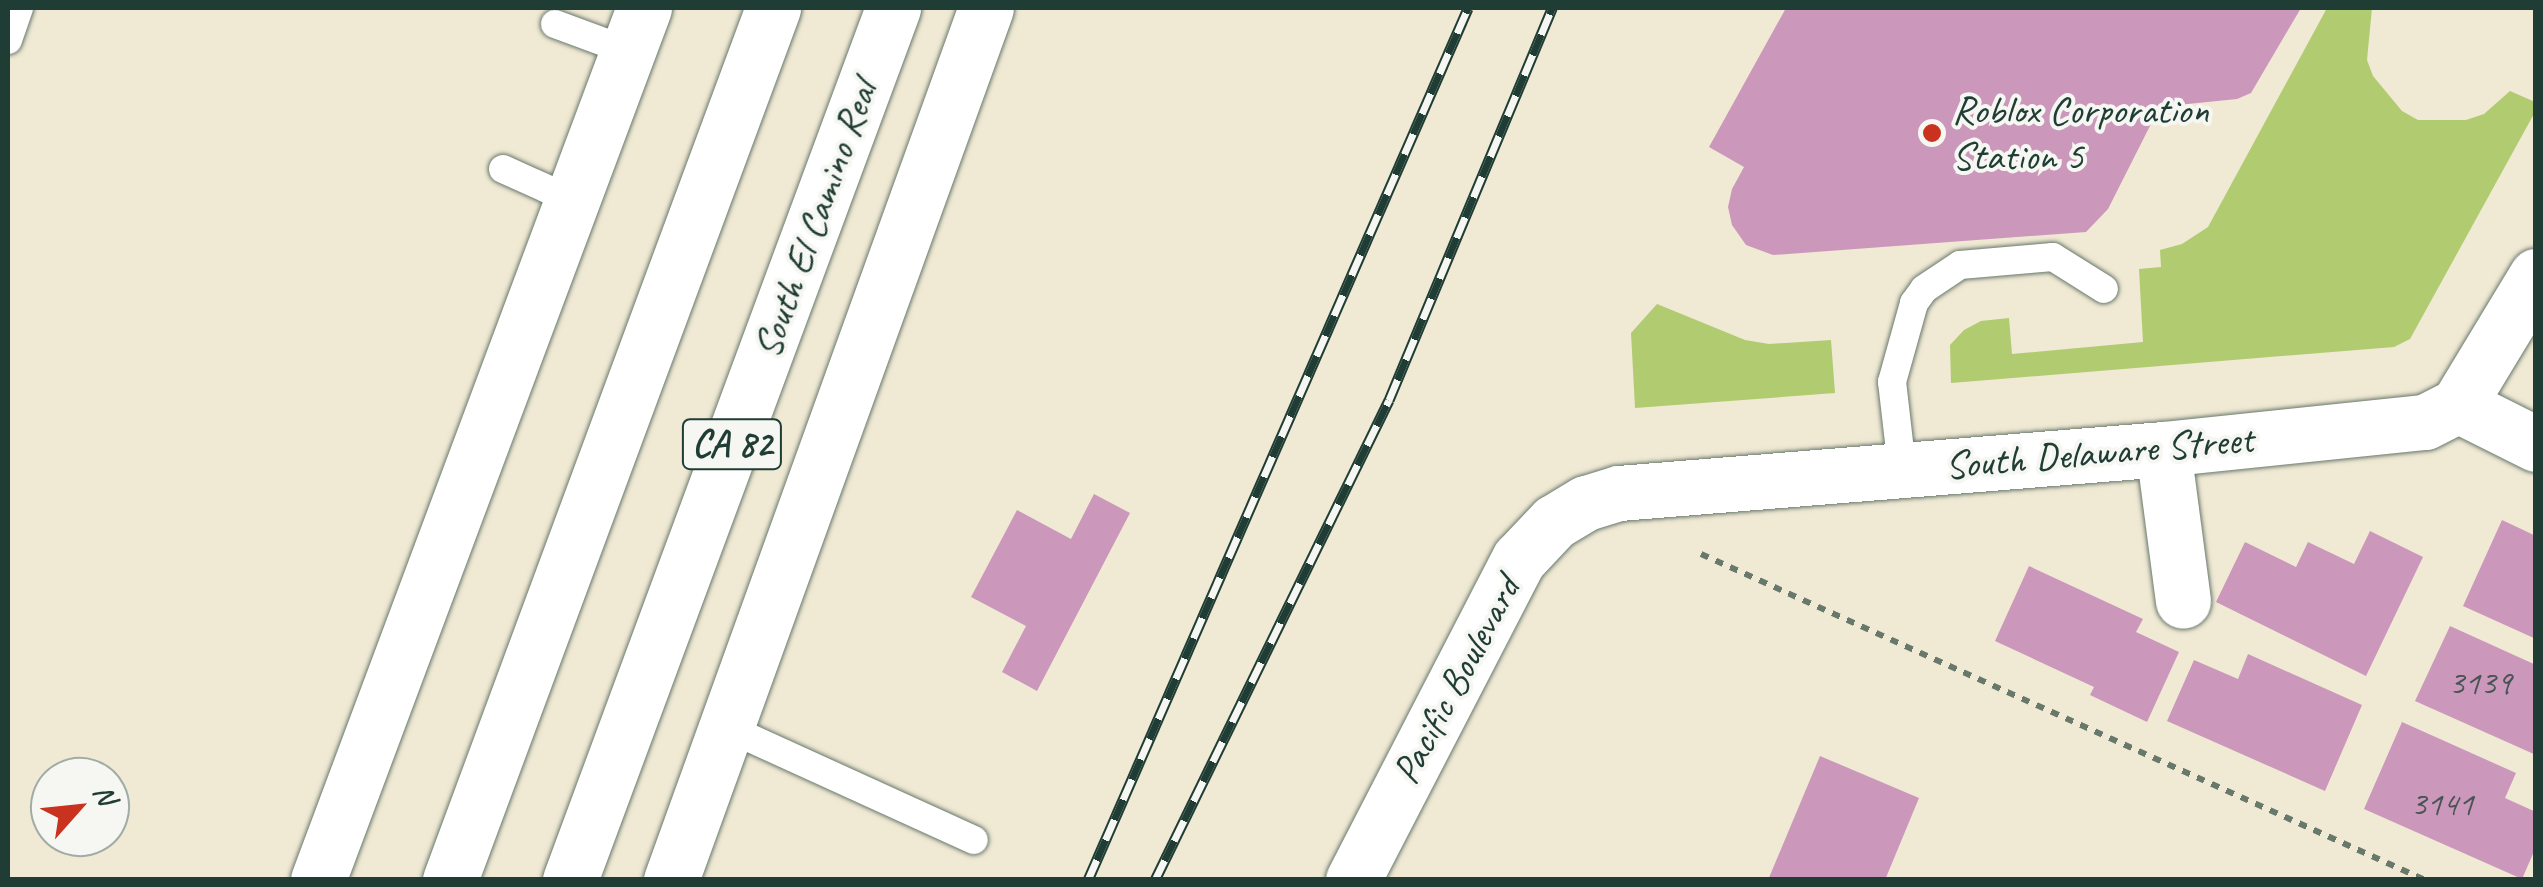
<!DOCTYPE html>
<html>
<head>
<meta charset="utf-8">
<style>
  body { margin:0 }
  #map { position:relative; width:2543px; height:887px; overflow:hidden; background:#f0e9d4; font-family:Caveat,sans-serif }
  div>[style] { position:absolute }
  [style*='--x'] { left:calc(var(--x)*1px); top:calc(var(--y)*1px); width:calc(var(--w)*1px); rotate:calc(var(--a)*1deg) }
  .green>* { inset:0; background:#b1cb71 }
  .building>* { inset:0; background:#cb98bc }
  .path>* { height:6px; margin-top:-3px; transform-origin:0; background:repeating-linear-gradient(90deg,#68796c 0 8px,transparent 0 16px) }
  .roads { filter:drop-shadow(0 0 2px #68796c) drop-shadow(0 0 2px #68796c) }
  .lane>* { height:28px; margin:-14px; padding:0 14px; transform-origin:14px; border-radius:14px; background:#fff }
  .street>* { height:55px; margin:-27.5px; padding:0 27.5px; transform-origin:27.5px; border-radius:27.5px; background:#fff }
  .secondary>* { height:55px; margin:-27.5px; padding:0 27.5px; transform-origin:27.5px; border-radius:27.5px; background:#fff }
  .primary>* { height:55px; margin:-27.5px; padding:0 27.5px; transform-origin:27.5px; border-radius:27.5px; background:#fff }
  .rail>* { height:11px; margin-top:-5.5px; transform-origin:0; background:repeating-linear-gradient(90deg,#f6f6f2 0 22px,#1f3d34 0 44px); box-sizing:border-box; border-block:2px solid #1f3d34 }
  .dots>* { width:28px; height:28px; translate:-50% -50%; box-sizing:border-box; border:5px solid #f6f6f2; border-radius:50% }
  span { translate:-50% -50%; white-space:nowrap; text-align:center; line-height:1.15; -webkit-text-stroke:8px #f6f6f2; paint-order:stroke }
  .number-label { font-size:35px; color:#4a5456 }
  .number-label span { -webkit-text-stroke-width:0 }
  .shield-label span { padding:2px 8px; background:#f6f6f2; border:2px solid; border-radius:8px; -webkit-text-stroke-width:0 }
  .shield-label { font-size:38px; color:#1f3d34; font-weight:700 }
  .poi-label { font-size:40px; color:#1f3d34 }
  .left { translate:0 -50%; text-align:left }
  .street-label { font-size:40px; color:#1f3d34 }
  .frame { position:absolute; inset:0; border:10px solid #1f3d34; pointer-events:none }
  .north { position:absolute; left:30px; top:757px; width:100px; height:100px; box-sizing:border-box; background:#f6f6f2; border:2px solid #a0aca6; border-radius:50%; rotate:63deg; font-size:28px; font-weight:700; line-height:40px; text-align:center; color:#1f3d34 }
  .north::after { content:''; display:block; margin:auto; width:35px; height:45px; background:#c8321e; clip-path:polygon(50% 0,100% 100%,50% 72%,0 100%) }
</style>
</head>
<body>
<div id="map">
  <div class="green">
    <i style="clip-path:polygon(2327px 8px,2372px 8px,2367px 60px,2373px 76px,2402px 111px,2418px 120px,2466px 120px,2484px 114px,2510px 91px,2535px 102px,2535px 112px,2410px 339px,2394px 347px,1951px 383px,1950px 345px,1964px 330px,1981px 321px,2009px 318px,2012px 354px,2143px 342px,2139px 269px,2161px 267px,2160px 250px,2182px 244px,2208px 227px)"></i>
    <i style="clip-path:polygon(1657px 304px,1745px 340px,1769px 344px,1831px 340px,1835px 393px,1635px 408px,1631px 333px)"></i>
  </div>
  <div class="building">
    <i style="clip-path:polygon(1786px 8px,2301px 8px,2251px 93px,2237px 99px,2178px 105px,2154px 118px,2108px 209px,2086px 232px,1773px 255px,1746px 245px,1732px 225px,1728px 207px,1732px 189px,1744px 167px,1709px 147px)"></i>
    <i style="clip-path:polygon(1094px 494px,1130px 513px,1037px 691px,1002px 672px,1026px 626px,971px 597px,1017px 510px,1071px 539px)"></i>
    <i style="clip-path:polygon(2502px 520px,2536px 536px,2536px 639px,2463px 606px)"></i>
    <i style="clip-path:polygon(2370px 531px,2423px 557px,2366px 676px,2216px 602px,2245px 542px,2296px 567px,2308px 542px,2354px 564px)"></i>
    <i style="clip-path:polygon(2029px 566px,2143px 619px,2136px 632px,2179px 652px,2147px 722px,2090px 695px,2094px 687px,1995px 641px)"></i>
    <i style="clip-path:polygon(2450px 626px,2536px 665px,2536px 755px,2415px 701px)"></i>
    <i style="clip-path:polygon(2248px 654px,2362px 705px,2325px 791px,2167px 721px,2194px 660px,2238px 679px)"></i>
    <i style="clip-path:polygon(2402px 722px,2516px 773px,2505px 798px,2536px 812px,2536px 847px,2522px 879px,2364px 809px)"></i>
    <i style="clip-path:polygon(1820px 756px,1919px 798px,1885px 880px,1768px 880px)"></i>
  </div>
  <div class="path">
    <i style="--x:1701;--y:554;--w:794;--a:24.24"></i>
  </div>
  <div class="roads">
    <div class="lane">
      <i style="--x:555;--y:24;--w:78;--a:20.3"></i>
      <i style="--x:8;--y:40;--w:34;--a:-71"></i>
      <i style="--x:503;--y:169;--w:78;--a:24.3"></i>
      <i style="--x:1902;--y:468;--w:87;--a:-96.6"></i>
      <i style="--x:1892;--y:382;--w:82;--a:-74.4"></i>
      <i style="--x:1914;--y:303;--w:17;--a:-54"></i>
      <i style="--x:1924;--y:289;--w:43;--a:-33.7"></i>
      <i style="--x:1960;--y:265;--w:93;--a:-4.9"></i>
      <i style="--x:2053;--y:257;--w:60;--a:32.1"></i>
      <i style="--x:728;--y:728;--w:270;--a:24.5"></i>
    </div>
    <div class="street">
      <i style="--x:2458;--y:405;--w:87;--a:26.6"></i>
      <i style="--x:2163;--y:449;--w:153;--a:82.5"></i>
    </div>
    <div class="secondary">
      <i style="--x:1353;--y:880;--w:361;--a:-62.7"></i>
      <i style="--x:1519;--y:559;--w:51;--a:-46.6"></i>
      <i style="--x:1554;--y:522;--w:37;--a:-31"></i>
      <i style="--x:1586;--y:503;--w:34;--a:-17"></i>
      <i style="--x:1619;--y:493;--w:546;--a:-4.62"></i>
      <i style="--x:2163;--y:449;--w:263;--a:-5.9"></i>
      <i style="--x:2425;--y:422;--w:37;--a:-27"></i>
      <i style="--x:2458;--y:405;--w:151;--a:-58.8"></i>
    </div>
    <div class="primary">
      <i style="--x:318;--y:880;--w:931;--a:-69.5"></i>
      <i style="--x:450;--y:880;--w:930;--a:-69.67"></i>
      <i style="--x:570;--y:880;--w:930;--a:-69.67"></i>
      <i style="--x:671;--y:880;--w:927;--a:-70.14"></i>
    </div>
  </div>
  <div class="rail">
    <i style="--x:1088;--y:880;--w:951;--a:-66.45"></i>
    <i style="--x:1155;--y:880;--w:534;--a:-64.01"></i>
    <i style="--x:1389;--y:400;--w:425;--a:-67.4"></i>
  </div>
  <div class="dots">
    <i style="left:1932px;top:133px;background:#c8321e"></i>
  </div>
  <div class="number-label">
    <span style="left:2480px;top:683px">3139</span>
    <span style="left:2442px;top:804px">3141</span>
  </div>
  <div class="shield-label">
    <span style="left:732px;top:444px">CA 82</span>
  </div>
  <div class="poi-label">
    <span class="left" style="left:1952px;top:133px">Roblox Corporation<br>Station 5</span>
  </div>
  <div class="street-label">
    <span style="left:815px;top:219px;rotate:-70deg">South El Camino Real</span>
    <span style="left:2099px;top:452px;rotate:-5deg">South Delaware Street</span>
    <span style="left:1456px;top:680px;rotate:-62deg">Pacific Boulevard</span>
  </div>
  <div class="frame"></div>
  <div class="north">N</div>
</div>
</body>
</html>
